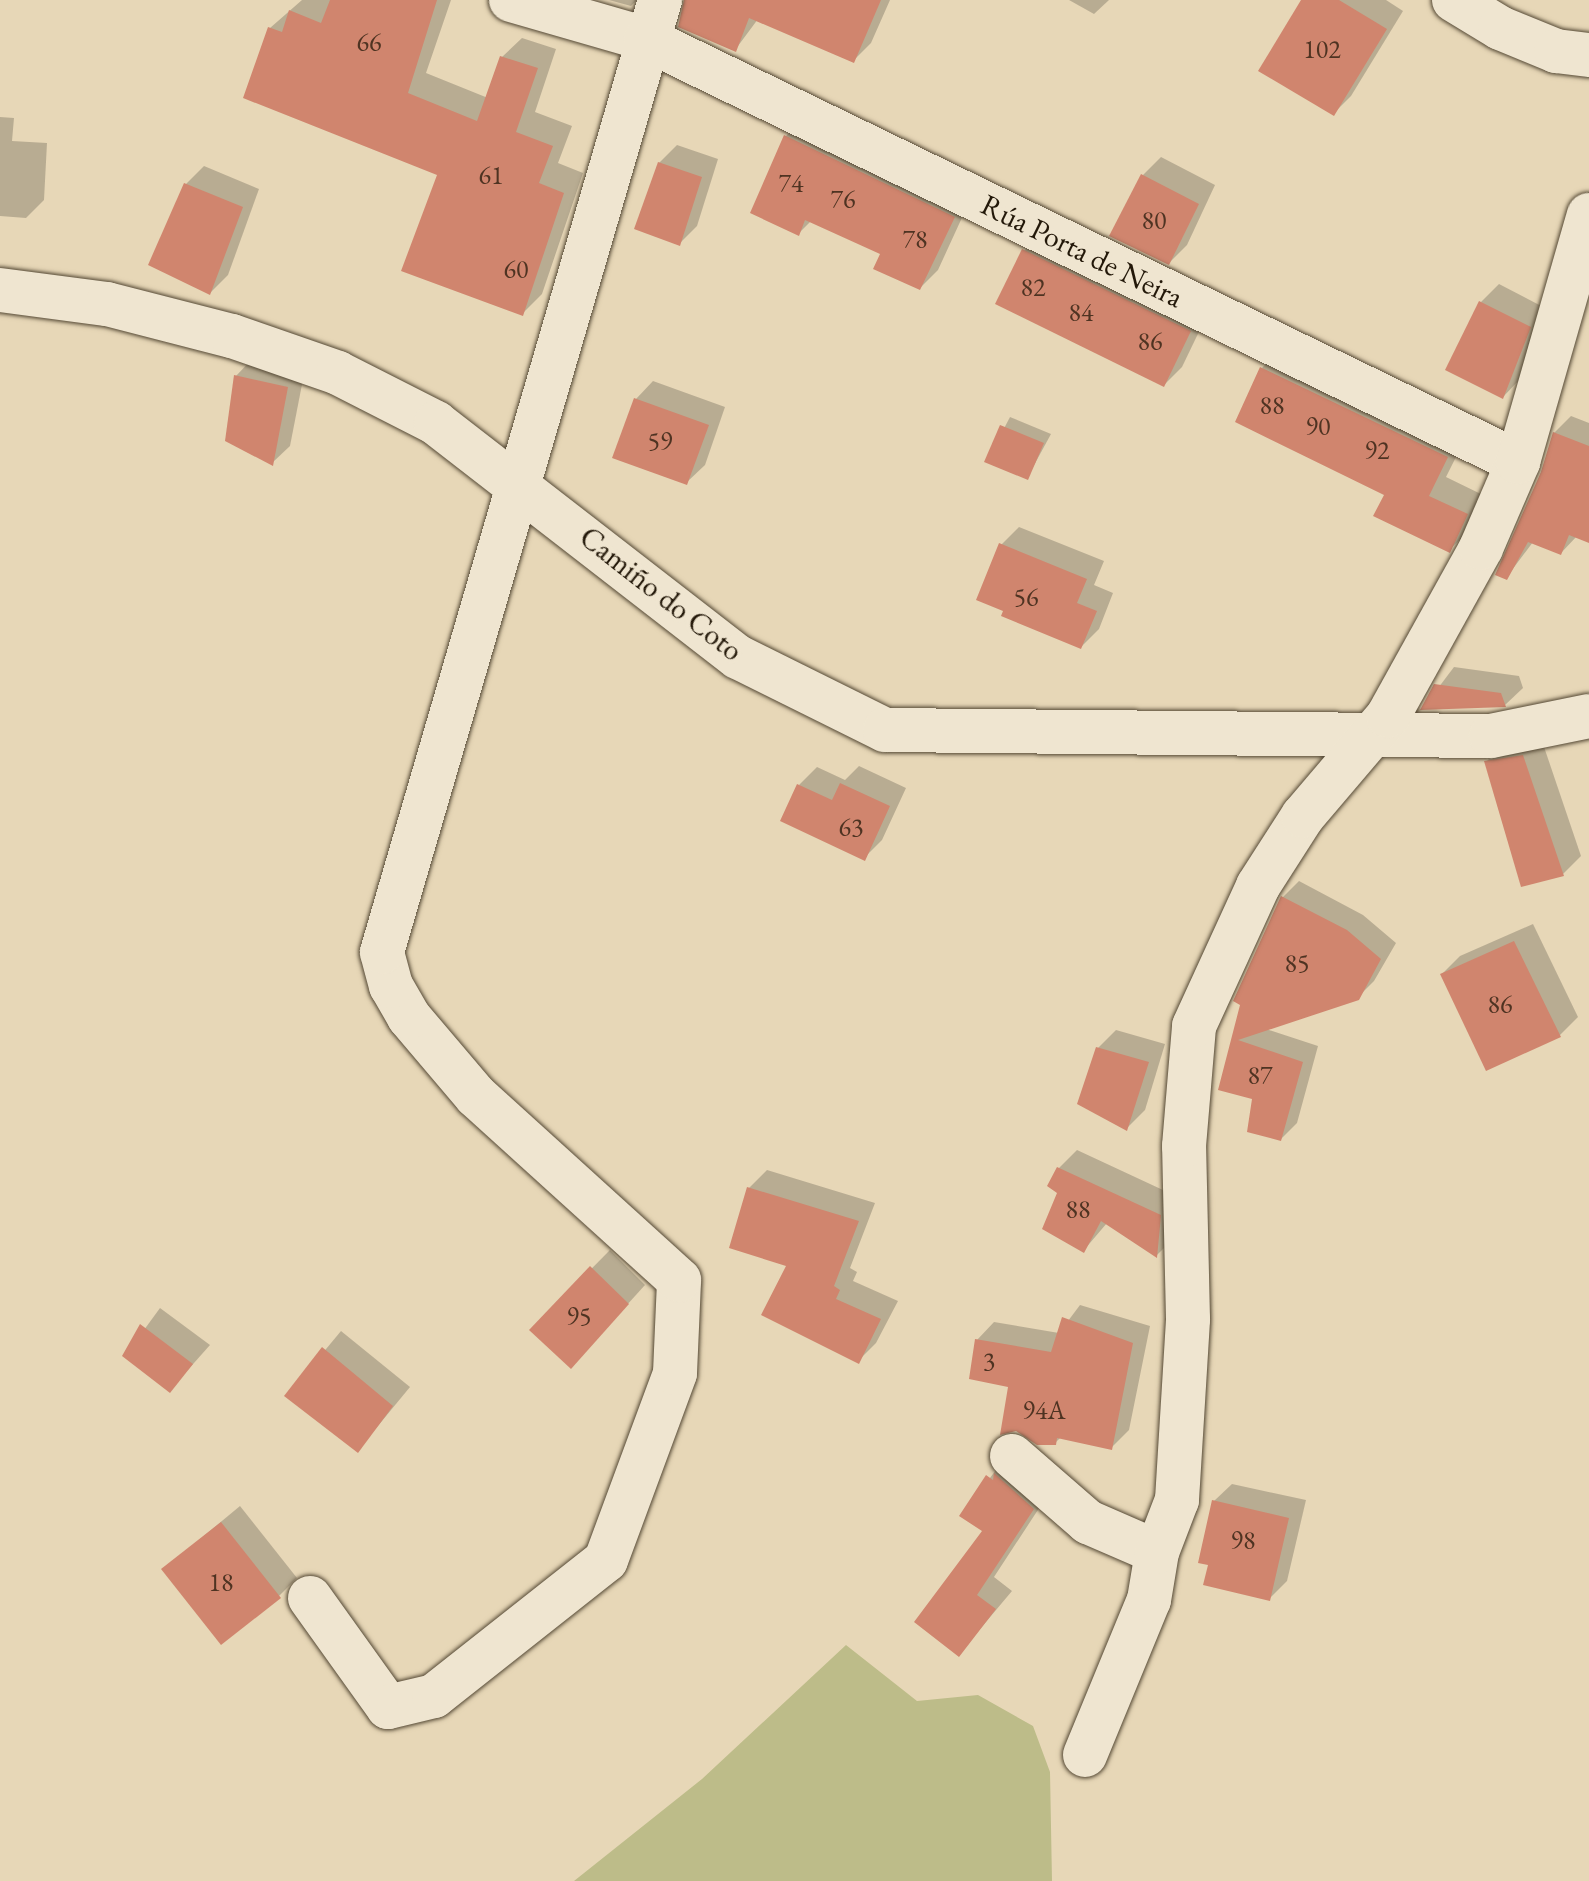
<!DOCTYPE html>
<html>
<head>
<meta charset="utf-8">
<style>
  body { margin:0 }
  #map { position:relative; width:1589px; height:1881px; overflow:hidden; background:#e7d7b7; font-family:"EB Garamond",serif }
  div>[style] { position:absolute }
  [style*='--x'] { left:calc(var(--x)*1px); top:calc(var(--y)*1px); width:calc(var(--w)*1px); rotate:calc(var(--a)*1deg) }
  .green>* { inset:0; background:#bdbc89 }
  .shadow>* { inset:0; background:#0003 }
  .building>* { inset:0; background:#d0856e }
  .roads { filter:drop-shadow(0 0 2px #544834) drop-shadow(0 0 2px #544834) }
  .minor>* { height:44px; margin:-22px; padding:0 22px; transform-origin:22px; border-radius:22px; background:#efe5d0 }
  span { translate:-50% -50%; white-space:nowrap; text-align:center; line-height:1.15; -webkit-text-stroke:8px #efe5d0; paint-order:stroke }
  .number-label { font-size:26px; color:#4e3322 }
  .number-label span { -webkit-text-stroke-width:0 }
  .street-label { font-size:30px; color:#231809 }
</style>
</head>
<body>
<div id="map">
  <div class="green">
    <i style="clip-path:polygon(846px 1645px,917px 1701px,978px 1695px,1033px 1726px,1050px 1772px,1052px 1881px,574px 1881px,702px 1779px)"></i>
  </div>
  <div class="shadow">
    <i style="clip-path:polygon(302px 0,451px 0,426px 73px,488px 98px,502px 57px,522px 38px,556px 49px,535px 112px,572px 126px,558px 163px,583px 173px,542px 294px,522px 314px,439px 174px,270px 28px)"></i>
    <i style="clip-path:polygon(609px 0,637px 0,631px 6px)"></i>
    <i style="clip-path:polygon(685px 0,890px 0,871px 43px,853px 61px,758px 19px,735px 50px)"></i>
    <i style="clip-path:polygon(1069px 0,1109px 0,1094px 14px)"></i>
    <i style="clip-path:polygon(1304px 0,1386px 0,1403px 11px,1351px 96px,1333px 114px)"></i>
    <i style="clip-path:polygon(0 117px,14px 118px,12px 141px,47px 143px,44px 200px,26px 218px,0 216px)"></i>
    <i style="clip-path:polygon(804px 118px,971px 198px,938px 270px,920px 288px,882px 253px,811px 221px,799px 233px,786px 136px)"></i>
    <i style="clip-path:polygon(677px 145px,718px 159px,697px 226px,679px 244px,659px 163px)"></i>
    <i style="clip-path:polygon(1161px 157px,1215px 185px,1187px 245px,1169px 263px,1143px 175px)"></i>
    <i style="clip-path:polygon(204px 166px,259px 189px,228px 275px,210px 293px,186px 184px)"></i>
    <i style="clip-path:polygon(1042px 233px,1208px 313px,1182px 367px,1164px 385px,1024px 251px)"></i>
    <i style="clip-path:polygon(1499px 284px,1547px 309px,1520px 379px,1503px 397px,1481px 302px)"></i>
    <i style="clip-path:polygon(1279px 350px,1465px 439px,1446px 477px,1485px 496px,1467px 533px,1449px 550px,1262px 368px)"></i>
    <i style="clip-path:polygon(253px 358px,305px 369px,290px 446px,272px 463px,236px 376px)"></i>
    <i style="clip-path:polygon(653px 381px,725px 407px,705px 465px,687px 482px,636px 399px)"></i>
    <i style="clip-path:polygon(1571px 416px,1589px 423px,1589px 541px,1577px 536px,1561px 553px,1533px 542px,1506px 578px,1554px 433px)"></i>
    <i style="clip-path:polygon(1010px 417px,1051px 434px,1027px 478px,987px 461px)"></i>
    <i style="clip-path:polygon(1019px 527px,1104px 561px,1094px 585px,1113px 593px,1099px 629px,1081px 647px,1001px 545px)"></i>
    <i style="clip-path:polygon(1454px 667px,1519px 676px,1523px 688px,1505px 705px,1423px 708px)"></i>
    <i style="clip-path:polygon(1541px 738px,1581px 856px,1563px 874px,1486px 762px,1504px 744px)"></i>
    <i style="clip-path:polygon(859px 766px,906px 788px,882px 840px,864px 858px,799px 785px,817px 767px,845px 780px)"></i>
    <i style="clip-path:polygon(1299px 881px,1363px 915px,1396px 943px,1374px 981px,1357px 998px,1266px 1029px,1318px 1046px,1297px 1123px,1281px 1139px,1255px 1097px,1220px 1088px,1242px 1004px,1236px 1000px,1283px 897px)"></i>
    <i style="clip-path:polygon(1533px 924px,1578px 1017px,1560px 1035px,1487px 1068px,1442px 974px,1460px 956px)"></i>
    <i style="clip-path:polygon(1116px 1030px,1165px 1044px,1145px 1110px,1127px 1128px,1098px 1048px)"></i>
    <i style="clip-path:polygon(1077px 1150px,1178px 1197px,1174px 1238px,1157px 1255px,1107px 1223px,1084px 1250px,1060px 1192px,1059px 1168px)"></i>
    <i style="clip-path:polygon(767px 1170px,875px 1203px,850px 1268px,857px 1272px,853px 1281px,898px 1301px,876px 1343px,858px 1361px,789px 1264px,749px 1188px)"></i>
    <i style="clip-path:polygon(610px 1250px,645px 1285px,588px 1348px,532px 1329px)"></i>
    <i style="clip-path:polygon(1080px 1305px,1150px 1326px,1129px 1430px,1111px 1448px,1061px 1437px,1055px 1443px,977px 1340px,994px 1322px,1059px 1333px)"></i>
    <i style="clip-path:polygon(160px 1308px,210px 1345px,170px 1390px,125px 1356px)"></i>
    <i style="clip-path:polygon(341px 1331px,410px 1387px,358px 1450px,287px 1396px)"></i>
    <i style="clip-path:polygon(1005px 1458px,1051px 1490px,994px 1577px,1012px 1591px,959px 1654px,984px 1530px,962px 1515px)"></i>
    <i style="clip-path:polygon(1232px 1484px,1306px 1500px,1287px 1581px,1269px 1599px,1211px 1563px,1214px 1501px)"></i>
    <i style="clip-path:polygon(240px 1506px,297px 1578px,279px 1596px,164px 1569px)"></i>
  </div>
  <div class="building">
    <i style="clip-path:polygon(330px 0,437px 0,408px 93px,477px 121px,500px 56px,538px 68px,516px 132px,553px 146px,539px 183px,564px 193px,523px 316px,401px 271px,437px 175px,243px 98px,268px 27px,282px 32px,289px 10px,321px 23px)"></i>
    <i style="clip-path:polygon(684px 0,881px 0,854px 63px,749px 18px,736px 52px,678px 27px)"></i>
    <i style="clip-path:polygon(1301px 0,1339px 0,1387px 29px,1334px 116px,1258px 71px)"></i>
    <i style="clip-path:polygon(784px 135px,955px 217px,920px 290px,873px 269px,880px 254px,805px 220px,799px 236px,750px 213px)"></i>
    <i style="clip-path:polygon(658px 162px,702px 177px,680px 246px,634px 229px)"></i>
    <i style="clip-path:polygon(1141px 174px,1199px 204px,1169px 265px,1109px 236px)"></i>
    <i style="clip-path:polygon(184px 183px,243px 207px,210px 295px,148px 265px)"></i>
    <i style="clip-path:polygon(1022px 249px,1191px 331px,1164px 387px,995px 304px)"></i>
    <i style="clip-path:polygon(1479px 301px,1531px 327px,1503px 399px,1445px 370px)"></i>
    <i style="clip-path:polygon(1260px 367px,1448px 457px,1429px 496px,1468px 514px,1450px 553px,1373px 516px,1384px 495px,1235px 422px)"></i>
    <i style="clip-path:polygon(234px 375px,288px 387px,273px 466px,225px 441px)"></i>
    <i style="clip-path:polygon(634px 398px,709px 425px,687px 485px,612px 458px)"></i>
    <i style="clip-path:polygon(1000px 425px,1044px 443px,1028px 480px,984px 462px)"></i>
    <i style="clip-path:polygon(1553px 432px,1589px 446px,1589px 543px,1569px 535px,1561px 555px,1528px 542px,1507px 580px,1495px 575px,1541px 472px)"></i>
    <i style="clip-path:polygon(999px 543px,1087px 579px,1077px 603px,1097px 611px,1081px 649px,1001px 616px,1003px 611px,976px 600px)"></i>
    <i style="clip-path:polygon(1434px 684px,1501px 693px,1506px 707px,1420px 710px)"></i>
    <i style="clip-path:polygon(1523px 755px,1564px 876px,1521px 887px,1484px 761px)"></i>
    <i style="clip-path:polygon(840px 783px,890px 806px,865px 861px,780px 821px,797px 784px,832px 800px)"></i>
    <i style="clip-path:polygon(1281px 896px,1347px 930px,1381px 959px,1359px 1000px,1238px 1040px,1303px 1062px,1281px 1141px,1247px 1132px,1252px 1099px,1218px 1090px,1240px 1005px,1233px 1001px)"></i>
    <i style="clip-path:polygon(1514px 941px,1561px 1037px,1486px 1071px,1440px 974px)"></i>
    <i style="clip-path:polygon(1096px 1047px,1149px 1062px,1127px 1131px,1077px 1104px)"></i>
    <i style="clip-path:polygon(1057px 1167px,1161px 1215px,1157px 1258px,1101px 1221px,1084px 1253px,1042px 1229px,1057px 1193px,1047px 1186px)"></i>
    <i style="clip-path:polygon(747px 1187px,859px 1221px,834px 1286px,840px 1290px,836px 1299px,881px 1319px,859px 1364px,761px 1315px,786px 1266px,729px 1248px)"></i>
    <i style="clip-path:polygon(590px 1266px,629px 1304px,571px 1369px,529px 1330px)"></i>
    <i style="clip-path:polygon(1062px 1317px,1133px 1343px,1112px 1450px,1057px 1438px,1056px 1445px,1037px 1445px,1016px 1431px,1000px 1435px,1008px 1387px,969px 1379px,975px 1339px,1051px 1352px)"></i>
    <i style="clip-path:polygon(140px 1324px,193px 1364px,170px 1393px,122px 1356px)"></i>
    <i style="clip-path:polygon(322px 1347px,393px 1406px,358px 1453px,284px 1396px)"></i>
    <i style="clip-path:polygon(994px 1473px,1034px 1509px,977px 1595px,996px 1609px,959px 1657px,914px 1622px,982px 1531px,959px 1516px,986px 1475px,993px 1480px)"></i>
    <i style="clip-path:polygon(1212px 1500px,1289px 1518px,1270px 1601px,1203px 1585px,1208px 1565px,1198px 1563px)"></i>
    <i style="clip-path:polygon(221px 1522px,281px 1598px,221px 1645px,161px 1569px)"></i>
  </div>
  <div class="roads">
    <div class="minor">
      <i style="--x:511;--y:0;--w:141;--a:16.1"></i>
      <i style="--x:646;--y:39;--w:969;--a:25.88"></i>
      <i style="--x:1454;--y:0;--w:54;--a:31.3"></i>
      <i style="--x:1500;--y:28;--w:61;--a:22.3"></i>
      <i style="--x:1556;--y:51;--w:33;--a:7"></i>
      <i style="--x:0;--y:290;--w:108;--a:7.5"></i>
      <i style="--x:107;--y:304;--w:129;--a:14.4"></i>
      <i style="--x:232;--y:336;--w:112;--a:19.2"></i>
      <i style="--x:338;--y:373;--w:110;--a:27"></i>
      <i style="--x:436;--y:423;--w:382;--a:37.8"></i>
      <i style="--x:738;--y:657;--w:164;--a:26.4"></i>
      <i style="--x:885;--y:730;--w:606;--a:0.57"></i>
      <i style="--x:1491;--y:736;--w:100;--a:-11.5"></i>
      <i style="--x:1012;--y:1456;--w:101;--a:41"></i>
      <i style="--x:1088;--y:1522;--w:75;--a:23.5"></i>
      <i style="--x:310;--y:1598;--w:134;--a:54.4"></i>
      <i style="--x:388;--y:1707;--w:47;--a:-13.4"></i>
      <i style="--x:434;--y:1696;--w:219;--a:-38.3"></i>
      <i style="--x:606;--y:1560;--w:199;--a:-69.7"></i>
      <i style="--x:675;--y:1373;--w:93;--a:-87.5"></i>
      <i style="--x:679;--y:1280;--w:274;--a:-137.8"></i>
      <i style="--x:476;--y:1096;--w:104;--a:-130.3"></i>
      <i style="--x:409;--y:1017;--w:36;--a:-120"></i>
      <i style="--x:391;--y:986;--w:35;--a:-105"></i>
      <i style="--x:382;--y:952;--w:992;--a:-73.72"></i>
      <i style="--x:1085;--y:1755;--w:168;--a:-67.6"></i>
      <i style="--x:1149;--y:1600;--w:49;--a:-80.5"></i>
      <i style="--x:1157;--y:1552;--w:56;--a:-69"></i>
      <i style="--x:1177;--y:1500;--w:181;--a:-86.5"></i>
      <i style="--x:1188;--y:1319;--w:173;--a:-91.3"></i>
      <i style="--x:1184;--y:1146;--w:120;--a:-85.2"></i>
      <i style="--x:1194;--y:1026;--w:154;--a:-65.4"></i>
      <i style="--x:1258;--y:886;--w:83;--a:-57.3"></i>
      <i style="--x:1303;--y:816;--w:131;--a:-49.6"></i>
      <i style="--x:1388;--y:716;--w:192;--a:-61"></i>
      <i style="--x:1481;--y:548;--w:94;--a:-66.7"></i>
      <i style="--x:1518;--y:462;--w:257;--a:-74"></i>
    </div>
  </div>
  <div class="number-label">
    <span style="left:369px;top:43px">66</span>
    <span style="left:1322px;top:50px">102</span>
    <span style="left:491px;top:176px">61</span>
    <span style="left:791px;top:184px">74</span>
    <span style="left:843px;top:200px">76</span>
    <span style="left:1154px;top:221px">80</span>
    <span style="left:915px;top:240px">78</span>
    <span style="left:516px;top:270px">60</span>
    <span style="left:1033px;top:288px">82</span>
    <span style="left:1081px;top:313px">84</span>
    <span style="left:1150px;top:342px">86</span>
    <span style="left:1272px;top:406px">88</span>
    <span style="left:1318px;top:427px">90</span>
    <span style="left:660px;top:442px">59</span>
    <span style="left:1377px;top:451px">92</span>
    <span style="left:1026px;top:598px">56</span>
    <span style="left:851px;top:828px">63</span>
    <span style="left:1297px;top:964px">85</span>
    <span style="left:1500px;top:1005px">86</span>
    <span style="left:1260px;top:1076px">87</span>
    <span style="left:1078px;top:1210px">88</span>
    <span style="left:579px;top:1317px">95</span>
    <span style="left:989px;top:1362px">3</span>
    <span style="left:1044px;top:1411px">94A</span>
    <span style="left:1243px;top:1541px">98</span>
    <span style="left:221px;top:1583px">18</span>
  </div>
  <div class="street-label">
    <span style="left:1082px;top:251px;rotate:26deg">Rúa Porta de Neira</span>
    <span style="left:661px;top:594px;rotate:38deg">Camiño do Coto</span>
  </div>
</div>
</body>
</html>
